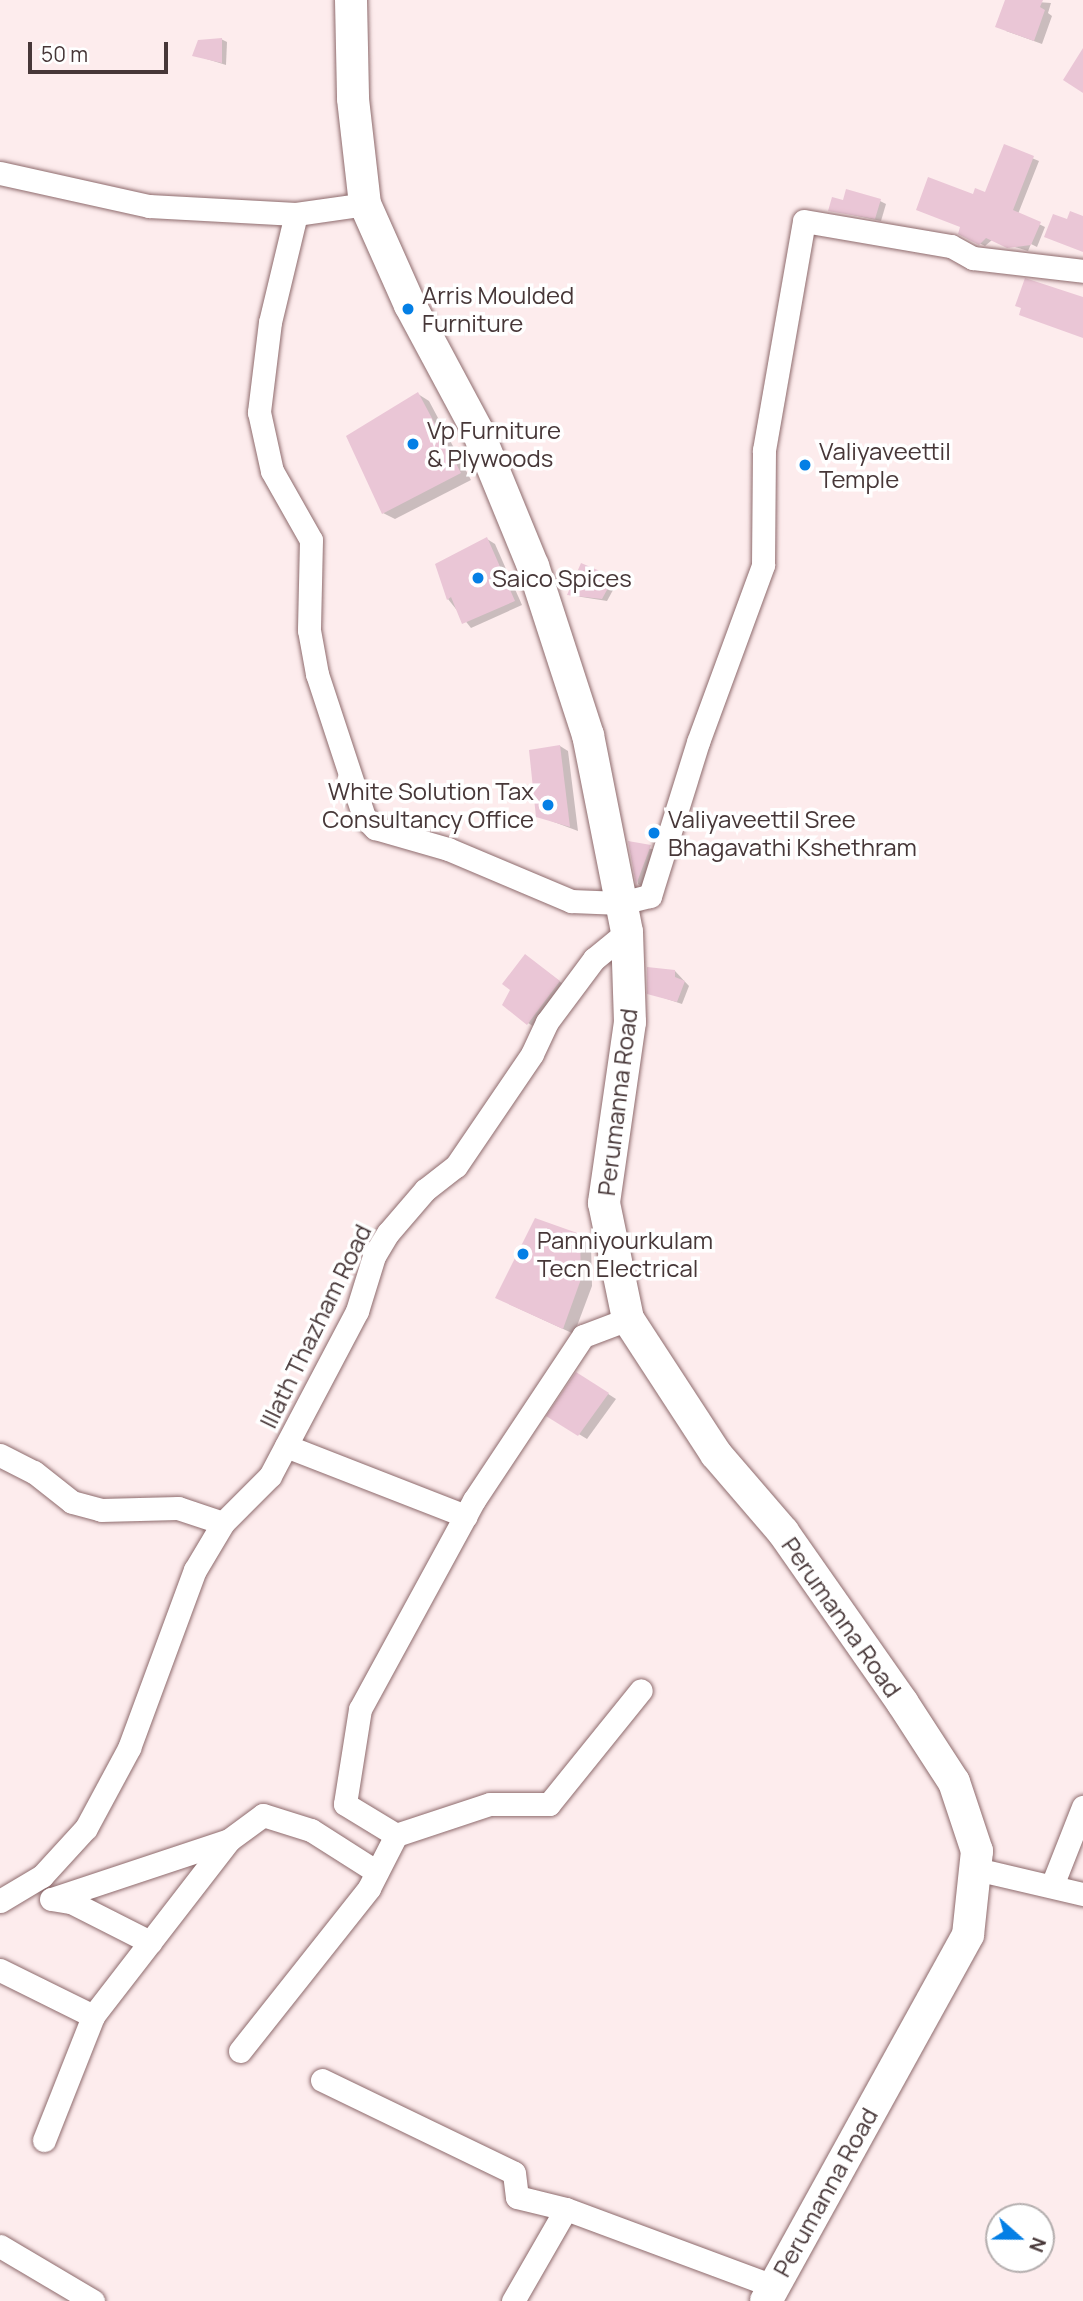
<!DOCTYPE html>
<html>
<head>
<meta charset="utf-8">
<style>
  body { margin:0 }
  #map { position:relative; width:1083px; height:2301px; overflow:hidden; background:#fdeced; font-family:Manrope,sans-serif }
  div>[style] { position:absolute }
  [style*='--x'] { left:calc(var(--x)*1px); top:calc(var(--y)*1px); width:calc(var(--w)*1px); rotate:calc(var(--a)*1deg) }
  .shadow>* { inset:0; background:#0003 }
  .building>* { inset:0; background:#eac6d6 }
  .roads { filter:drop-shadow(0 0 2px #8e6b6d) drop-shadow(0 0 2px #8e6b6d) }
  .street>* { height:23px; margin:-11.5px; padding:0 11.5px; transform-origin:11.5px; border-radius:11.5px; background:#fff }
  .secondary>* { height:32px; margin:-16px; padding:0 16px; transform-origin:16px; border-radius:16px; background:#fff }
  .dots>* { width:19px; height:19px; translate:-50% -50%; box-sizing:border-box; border:4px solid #fff; border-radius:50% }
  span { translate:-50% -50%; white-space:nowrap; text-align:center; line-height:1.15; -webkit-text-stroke:7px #fff; paint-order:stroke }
  .poi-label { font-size:24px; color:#473738 }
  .left { translate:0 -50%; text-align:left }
  .right { translate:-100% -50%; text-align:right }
  .street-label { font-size:24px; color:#473738 }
  .north { position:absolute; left:985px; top:2203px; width:70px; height:70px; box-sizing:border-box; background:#fff; border:2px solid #b5afaf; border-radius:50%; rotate:111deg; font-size:19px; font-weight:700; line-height:28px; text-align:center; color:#473738 }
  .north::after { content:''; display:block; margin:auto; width:24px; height:32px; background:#047fe5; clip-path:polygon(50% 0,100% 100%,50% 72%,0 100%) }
  .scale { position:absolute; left:28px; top:42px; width:140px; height:32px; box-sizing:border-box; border:4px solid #473738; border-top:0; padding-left:9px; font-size:21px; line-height:24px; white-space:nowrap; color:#473738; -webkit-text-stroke:5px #fff; paint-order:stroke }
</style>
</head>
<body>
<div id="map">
  <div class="shadow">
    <i style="clip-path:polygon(1007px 0,1051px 3px,1048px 13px,1052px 16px,1042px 44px,1006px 31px)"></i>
    <i style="clip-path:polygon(221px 39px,227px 42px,226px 65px,194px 55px)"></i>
    <i style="clip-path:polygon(1005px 147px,1039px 161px,1018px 214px,1045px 227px,1037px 247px,1031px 244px,1028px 251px,992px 240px,985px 246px,960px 233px,974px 196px,986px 194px)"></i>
    <i style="clip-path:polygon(880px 201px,886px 204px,881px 221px,830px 210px,844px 202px)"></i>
    <i style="clip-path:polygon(418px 394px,429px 401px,471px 480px,395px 519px,383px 513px)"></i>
    <i style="clip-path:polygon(487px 539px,495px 544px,522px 605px,471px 628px,448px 599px,438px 565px)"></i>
    <i style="clip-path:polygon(613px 578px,618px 581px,607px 601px,569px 595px)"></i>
    <i style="clip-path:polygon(560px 746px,568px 751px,578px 831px,538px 816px)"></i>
    <i style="clip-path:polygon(630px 844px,656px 850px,642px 886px,638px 884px)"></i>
    <i style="clip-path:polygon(534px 962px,567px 987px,536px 1028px,528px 1023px)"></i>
    <i style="clip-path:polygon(675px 971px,689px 986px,682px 1004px,649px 993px)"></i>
    <i style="clip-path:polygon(579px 1236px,591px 1243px,592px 1286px,574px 1334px,509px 1304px)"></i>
    <i style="clip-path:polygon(585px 1379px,616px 1399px,587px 1439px,549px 1416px)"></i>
  </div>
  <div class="building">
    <i style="clip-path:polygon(1005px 0,1043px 0,1040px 7px,1045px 10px,1034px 41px,995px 27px)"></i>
    <i style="clip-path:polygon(222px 38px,222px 63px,192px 56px,198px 40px)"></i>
    <i style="clip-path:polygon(1083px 48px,1083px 93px,1063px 80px)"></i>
    <i style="clip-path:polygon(1004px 144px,1034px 156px,1013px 210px,1041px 222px,1031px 245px,1007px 248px,986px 238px,979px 245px,958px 234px,960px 227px,916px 210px,928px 177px,973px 194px,975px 188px,985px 192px)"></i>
    <i style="clip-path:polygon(846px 189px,881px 199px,875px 219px,828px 211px,832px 197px,843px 200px)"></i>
    <i style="clip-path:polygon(1070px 211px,1083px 216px,1083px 252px,1044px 237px,1053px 214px,1067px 219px)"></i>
    <i style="clip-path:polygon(1025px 278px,1083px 297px,1083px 338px,1019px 315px,1021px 308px,1015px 306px)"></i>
    <i style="clip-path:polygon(418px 392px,461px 473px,382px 514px,346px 436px)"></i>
    <i style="clip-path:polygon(487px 537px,515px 601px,462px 624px,451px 597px,447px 600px,435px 564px)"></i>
    <i style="clip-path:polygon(581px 563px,614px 577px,602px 599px,567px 595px)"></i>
    <i style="clip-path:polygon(560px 745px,570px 827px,536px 817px,529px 750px)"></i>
    <i style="clip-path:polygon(628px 841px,651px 845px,636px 885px)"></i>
    <i style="clip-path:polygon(525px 954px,560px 981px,527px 1025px,502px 1005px,510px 990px,502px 984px)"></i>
    <i style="clip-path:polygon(647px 967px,675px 970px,675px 977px,685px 981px,677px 1002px,647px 994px)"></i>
    <i style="clip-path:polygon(535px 1218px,580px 1234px,581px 1279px,563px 1329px,495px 1298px)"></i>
    <i style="clip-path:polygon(576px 1372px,609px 1393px,578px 1436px,546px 1416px)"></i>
  </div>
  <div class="roads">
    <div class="street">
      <i style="--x:0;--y:173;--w:153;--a:12.5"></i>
      <i style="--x:149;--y:206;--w:147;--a:3.1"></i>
      <i style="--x:296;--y:214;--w:70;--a:-8.2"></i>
      <i style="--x:296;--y:214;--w:111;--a:103.5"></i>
      <i style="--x:270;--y:322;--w:91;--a:97"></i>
      <i style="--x:259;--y:412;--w:60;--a:77.6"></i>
      <i style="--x:272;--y:471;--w:79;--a:60.5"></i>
      <i style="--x:311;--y:540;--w:90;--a:91.3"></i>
      <i style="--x:309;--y:630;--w:45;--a:79.7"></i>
      <i style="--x:317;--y:674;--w:151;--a:71.8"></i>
      <i style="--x:364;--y:817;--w:16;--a:45"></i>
      <i style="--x:375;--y:828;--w:76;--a:16"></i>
      <i style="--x:448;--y:849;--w:134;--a:22.9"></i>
      <i style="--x:571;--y:901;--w:50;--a:2.3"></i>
      <i style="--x:621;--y:903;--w:30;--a:-14"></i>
      <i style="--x:650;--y:896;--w:161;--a:-72.7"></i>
      <i style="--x:698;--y:742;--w:189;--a:-69.8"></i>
      <i style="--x:763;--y:565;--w:115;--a:-89.5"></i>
      <i style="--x:764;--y:450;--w:232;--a:-80.1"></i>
      <i style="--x:804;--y:221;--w:149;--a:9.7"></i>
      <i style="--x:951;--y:246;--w:25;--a:29"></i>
      <i style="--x:973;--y:258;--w:111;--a:6.7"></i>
      <i style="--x:628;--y:1319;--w:48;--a:159.3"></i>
      <i style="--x:583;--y:1336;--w:197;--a:123.6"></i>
      <i style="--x:474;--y:1500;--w:238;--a:118.6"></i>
      <i style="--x:360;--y:1709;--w:96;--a:99"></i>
      <i style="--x:345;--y:1804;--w:60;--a:31.3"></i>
      <i style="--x:396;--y:1835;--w:99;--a:-18.3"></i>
      <i style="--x:490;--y:1804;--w:59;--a:0"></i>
      <i style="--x:549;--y:1804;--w:146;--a:-51.1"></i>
      <i style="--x:286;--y:1446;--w:193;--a:21.3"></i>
      <i style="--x:0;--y:1455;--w:38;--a:27"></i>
      <i style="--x:34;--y:1472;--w:48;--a:38.3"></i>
      <i style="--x:72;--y:1502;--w:30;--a:15"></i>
      <i style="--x:101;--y:1510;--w:77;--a:-1.5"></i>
      <i style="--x:178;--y:1508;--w:47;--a:18.4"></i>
      <i style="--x:976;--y:1869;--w:110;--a:13.2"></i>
      <i style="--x:1053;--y:1883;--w:82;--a:-68.5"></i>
      <i style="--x:51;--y:1899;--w:20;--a:9"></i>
      <i style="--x:71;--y:1902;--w:89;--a:26.9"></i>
      <i style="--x:52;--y:1899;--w:187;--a:-18.4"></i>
      <i style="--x:0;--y:1901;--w:49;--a:-30.8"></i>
      <i style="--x:42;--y:1876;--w:65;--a:-47.5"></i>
      <i style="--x:86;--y:1828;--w:91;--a:-61.7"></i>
      <i style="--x:129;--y:1748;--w:190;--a:-69.7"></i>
      <i style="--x:195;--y:1570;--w:55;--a:-59.2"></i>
      <i style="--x:223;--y:1523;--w:66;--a:-45"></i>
      <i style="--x:270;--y:1476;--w:187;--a:-62.2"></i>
      <i style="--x:357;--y:1311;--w:58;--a:-72.8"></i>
      <i style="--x:374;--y:1256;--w:27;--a:-59"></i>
      <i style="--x:388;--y:1233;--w:57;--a:-49.3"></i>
      <i style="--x:425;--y:1190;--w:39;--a:-38"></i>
      <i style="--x:456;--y:1166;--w:135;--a:-55.8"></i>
      <i style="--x:532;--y:1054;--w:35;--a:-65"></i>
      <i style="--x:547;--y:1022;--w:79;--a:-53.3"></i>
      <i style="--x:594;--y:959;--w:43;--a:-39.3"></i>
      <i style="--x:0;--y:1970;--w:104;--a:26.3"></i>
      <i style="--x:240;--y:2051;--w:208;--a:-51.6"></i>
      <i style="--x:369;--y:1888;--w:59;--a:-63"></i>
      <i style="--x:322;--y:2080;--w:213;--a:25.8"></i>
      <i style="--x:514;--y:2173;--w:24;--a:83"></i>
      <i style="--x:517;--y:2197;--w:50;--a:13.8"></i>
      <i style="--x:566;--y:2209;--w:221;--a:20.4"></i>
      <i style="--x:44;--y:2140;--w:133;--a:-68.4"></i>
      <i style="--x:93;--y:2016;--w:222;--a:-52.3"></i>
      <i style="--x:229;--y:1840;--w:42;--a:-36.3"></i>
      <i style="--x:263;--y:1815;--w:50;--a:17.4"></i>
      <i style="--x:311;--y:1830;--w:78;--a:32.5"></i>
      <i style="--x:0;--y:2246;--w:108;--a:30.6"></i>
      <i style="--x:513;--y:2301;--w:106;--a:-60.1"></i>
    </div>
    <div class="secondary">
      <i style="--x:351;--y:0;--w:99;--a:88.8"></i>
      <i style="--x:353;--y:99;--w:106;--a:83.5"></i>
      <i style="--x:365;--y:204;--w:111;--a:66"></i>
      <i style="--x:410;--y:305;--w:144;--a:61.8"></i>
      <i style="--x:478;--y:432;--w:145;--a:67.7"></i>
      <i style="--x:533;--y:566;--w:178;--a:72"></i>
      <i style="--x:588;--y:735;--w:201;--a:78.8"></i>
      <i style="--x:627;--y:932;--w:90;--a:88.1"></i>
      <i style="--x:630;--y:1022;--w:183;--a:98.2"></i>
      <i style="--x:604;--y:1203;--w:118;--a:78.3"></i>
      <i style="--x:628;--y:1319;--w:161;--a:56.9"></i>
      <i style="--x:716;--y:1454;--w:103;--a:49.3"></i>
      <i style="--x:783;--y:1532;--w:208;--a:55"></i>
      <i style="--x:902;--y:1702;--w:95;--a:57"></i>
      <i style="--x:954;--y:1782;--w:73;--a:71.6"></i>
      <i style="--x:977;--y:1851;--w:84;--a:96.1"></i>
      <i style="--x:968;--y:1935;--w:418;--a:118.9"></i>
    </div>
  </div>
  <div class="dots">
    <i style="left:408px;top:309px;background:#047fe5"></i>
    <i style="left:413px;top:444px;background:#047fe5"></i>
    <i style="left:805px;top:465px;background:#047fe5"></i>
    <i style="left:478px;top:578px;background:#047fe5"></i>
    <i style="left:548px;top:805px;background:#047fe5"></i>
    <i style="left:654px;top:833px;background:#047fe5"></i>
    <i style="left:523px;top:1254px;background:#047fe5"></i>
  </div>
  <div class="poi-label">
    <span class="left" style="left:422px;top:309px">Arris Moulded<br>Furniture</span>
    <span class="left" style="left:427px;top:444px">Vp Furniture<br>&amp; Plywoods</span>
    <span class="left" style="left:819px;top:465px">Valiyaveettil<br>Temple</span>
    <span class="left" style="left:492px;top:578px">Saico Spices</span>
    <span class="right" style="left:534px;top:805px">White Solution Tax<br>Consultancy Office</span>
    <span class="left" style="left:668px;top:833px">Valiyaveettil Sree<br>Bhagavathi Kshethram</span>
    <span class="left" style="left:537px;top:1254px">Panniyourkulam<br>Tecn Electrical</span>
  </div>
  <div class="street-label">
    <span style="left:617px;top:1102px;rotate:-83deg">Perumanna Road</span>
    <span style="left:315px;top:1326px;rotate:-64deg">Illath Thazham Road</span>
    <span style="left:842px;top:1617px;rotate:55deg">Perumanna Road</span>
    <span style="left:825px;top:2192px;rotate:-61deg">Perumanna Road</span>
  </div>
  <div class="north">N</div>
  <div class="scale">50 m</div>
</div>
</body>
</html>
